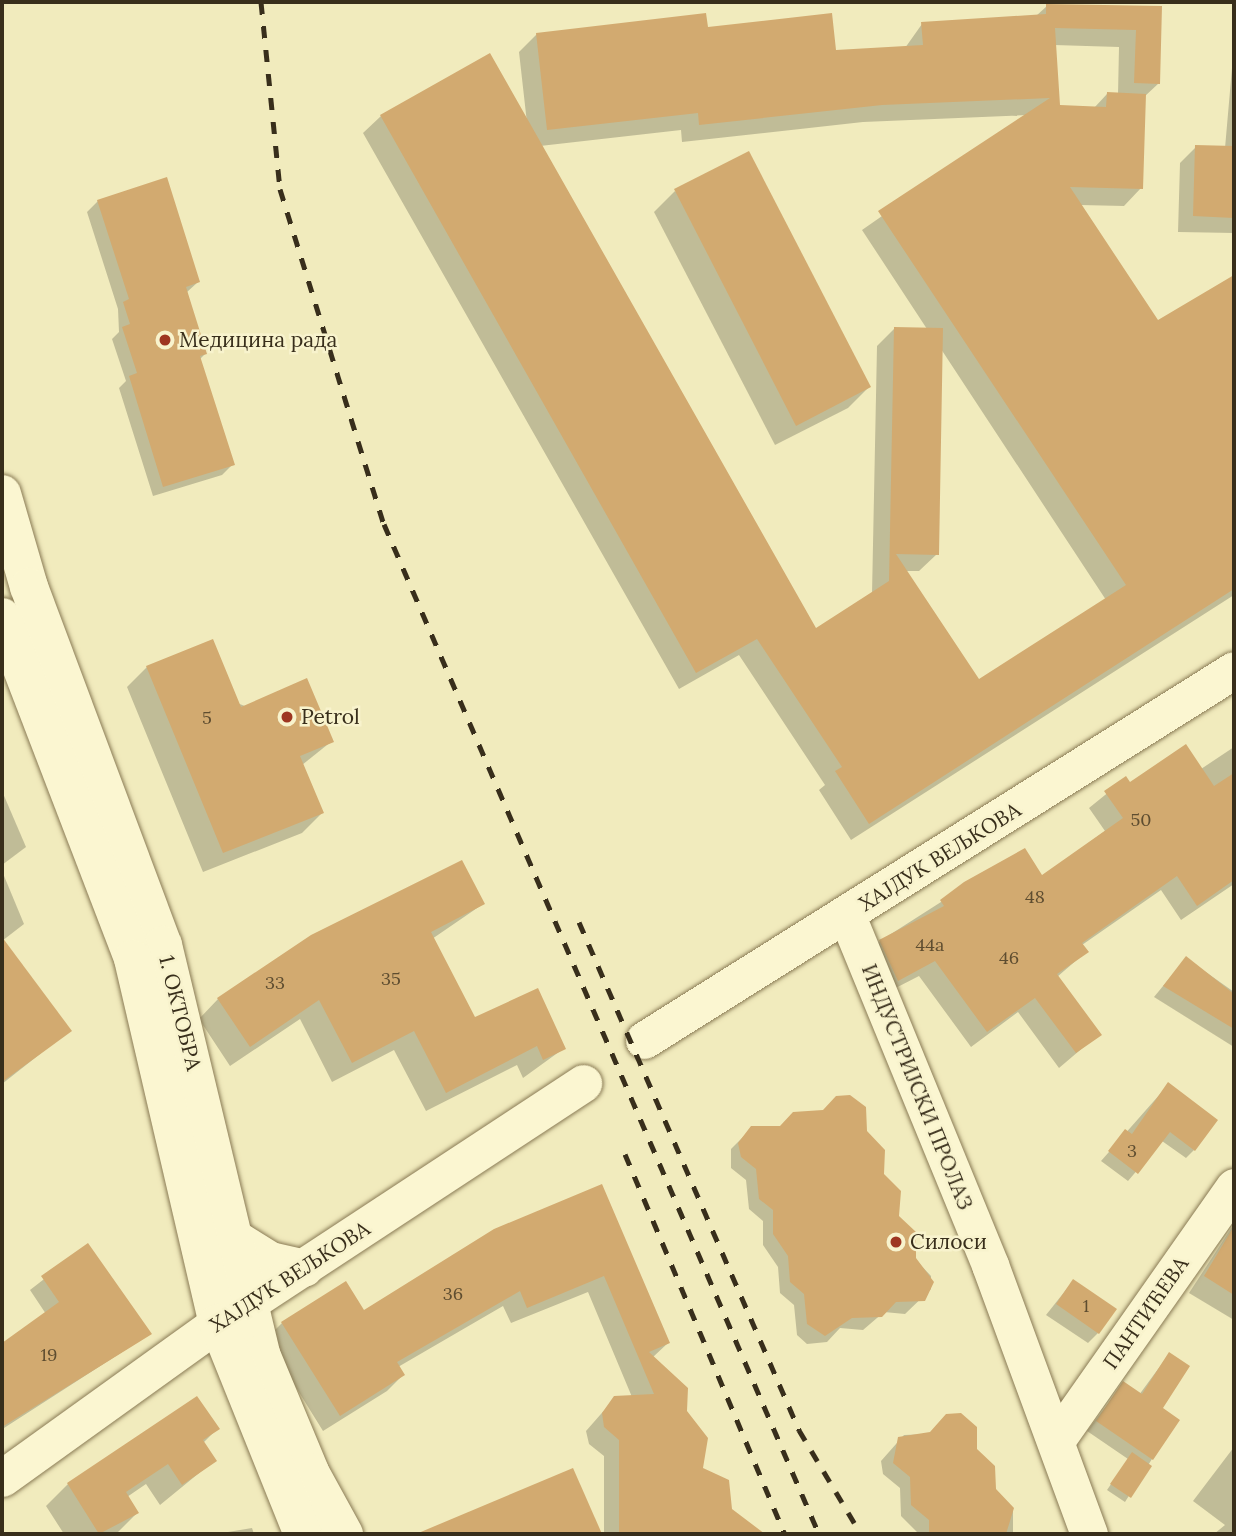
<!DOCTYPE html>
<html>
<head>
<meta charset="utf-8">
<style>
  body { margin:0 }
  #map { position:relative; width:1236px; height:1536px; overflow:hidden; background:#f1ebbd; font-family:Lora,serif }
  div>[style] { position:absolute }
  [style*='--x'] { left:calc(var(--x)*1px); top:calc(var(--y)*1px); width:calc(var(--w)*1px); rotate:calc(var(--a)*1deg) }
  .shadow>* { inset:0; background:#0003 }
  .building>* { inset:0; background:#d2aa70 }
  .roads { filter:drop-shadow(0 0 2px #8a7b55) drop-shadow(0 0 2px #8a7b55) }
  .street>* { height:37px; margin:-18.5px; padding:0 18.5px; transform-origin:18.5px; border-radius:18.5px; background:#fbf6d1 }
  .secondary>* { height:38px; margin:-19px; padding:0 19px; transform-origin:19px; border-radius:19px; background:#fbf6d1 }
  .rail>* { height:5px; margin-top:-2.5px; transform-origin:0; background:repeating-linear-gradient(90deg,#382e1b 0 12px,transparent 0 24px) }
  .dots>* { width:19px; height:19px; translate:-50% -50%; box-sizing:border-box; border:4px solid #f8f3cd; border-radius:50% }
  span { translate:-50% -50%; white-space:nowrap; text-align:center; line-height:1.15; -webkit-text-stroke:5px #f8f3cd; paint-order:stroke }
  .number-label { font-size:18px; color:#5e4d30 }
  .number-label span { -webkit-text-stroke-width:0 }
  .poi-label { font-size:21px; color:#382e1b }
  .left { translate:0 -50%; text-align:left }
  .street-label { font-size:21px; color:#382e1b }
  .frame { position:absolute; inset:0; border:4px solid #382e1b; pointer-events:none }
</style>
</head>
<body>
<div id="map">
  <div class="shadow">
    <i style="clip-path:polygon(evenodd,1047px 6px,1160px 8px,1159px 83px,1144px 97px,1141px 188px,1124px 206px,1080px 205px,1158px 322px,1234px 277px,1234px 595px,851px 840px,819px 790px,825px 785px,739px 655px,679px 689px,363px 133px,381px 116px,527px 123px,519px 52px,537px 34px,706px 29px,834px 52px,905px 48px,922px 24px,1036px 16px,1047px 6px,1054px 45px,1119px 47px,1118px 94px,1107px 94px,1094px 108px,1058px 106px,1054px 45px,1047px 6px,1027px 115px,862px 230px,927px 329px,894px 329px,877px 346px,872px 594px,816px 631px,540px 146px,681px 130px,682px 142px,863px 122px,1027px 115px,1047px 6px,941px 349px,1106px 600px,979px 681px,905px 571px,919px 571px,937px 554px,941px 349px)"></i>
    <i style="clip-path:polygon(1234px 45px,1234px 233px,1178px 232px,1180px 163px,1196px 147px,1225px 148px)"></i>
    <i style="clip-path:polygon(675px 191px,869px 387px,848px 408px,775px 445px,654px 212px)"></i>
    <i style="clip-path:polygon(98px 201px,198px 282px,187px 292px,205px 354px,199px 360px,233px 464px,222px 475px,153px 496px,119px 388px,126px 381px,112px 339px,119px 332px,118px 309px,87px 212px)"></i>
    <i style="clip-path:polygon(147px 667px,332px 741px,302px 765px,322px 813px,302px 833px,203px 872px,127px 687px)"></i>
    <i style="clip-path:polygon(1234px 747px,1234px 884px,1181px 920px,1161px 890px,1082px 945px,1086px 952px,1057px 977px,1099px 1034px,1059px 1068px,1018px 1012px,971px 1047px,919px 976px,882px 995px,865px 957px,880px 941px,941px 902px,1042px 877px,1105px 831px,1089px 808px,1126px 778px,1130px 784px,1201px 769px)"></i>
    <i style="clip-path:polygon(2px 791px,26px 847px,2px 865px)"></i>
    <i style="clip-path:polygon(2px 871px,24px 924px,2px 941px)"></i>
    <i style="clip-path:polygon(483px 904px,432px 939px,474px 1019px,563px 1049px,523px 1078px,517px 1065px,426px 1111px,394px 1050px,332px 1082px,300px 1019px,230px 1066px,199px 1019px,218px 999px)"></i>
    <i style="clip-path:polygon(1186px 958px,1234px 992px,1234px 1047px,1154px 997px)"></i>
    <i style="clip-path:polygon(2px 986px,69px 1031px,2px 1084px)"></i>
    <i style="clip-path:polygon(1168px 1085px,1194px 1150px,1186px 1158px,1162px 1141px,1128px 1181px,1101px 1161px)"></i>
    <i style="clip-path:polygon(752px 1128px,865px 1131px,914px 1258px,931px 1276px,931px 1289px,905px 1314px,884px 1312px,863px 1330px,840px 1328px,827px 1342px,807px 1344px,797px 1335px,794px 1305px,780px 1293px,778px 1267px,763px 1245px,763px 1221px,749px 1209px,746px 1180px,731px 1168px,731px 1149px)"></i>
    <i style="clip-path:polygon(602px 1186px,668px 1343px,653px 1357px,685px 1412px,701px 1469px,749px 1534px,604px 1534px,604px 1456px,589px 1444px,586px 1431px,615px 1398px,632px 1397px,588px 1292px,511px 1323px,503px 1306px,398px 1367px,403px 1375px,387px 1391px,323px 1431px,266px 1339px,282px 1323px,364px 1312px)"></i>
    <i style="clip-path:polygon(1234px 1224px,1234px 1320px,1189px 1293px)"></i>
    <i style="clip-path:polygon(88px 1245px,150px 1334px,4px 1428px,2px 1437px,2px 1345px,46px 1314px,30px 1290px)"></i>
    <i style="clip-path:polygon(1073px 1281px,1098px 1333px,1088px 1343px,1046px 1315px)"></i>
    <i style="clip-path:polygon(1169px 1354px,1152px 1459px,1125px 1502px,1107px 1490px,1128px 1459px,1087px 1431px,1123px 1384px,1139px 1395px)"></i>
    <i style="clip-path:polygon(196px 1399px,217px 1429px,203px 1443px,215px 1460px,160px 1505px,146px 1484px,127px 1497px,137px 1513px,116px 1534px,64px 1534px,46px 1506px,68px 1484px)"></i>
    <i style="clip-path:polygon(930px 1434px,975px 1449px,994px 1490px,1013px 1509px,1013px 1534px,919px 1534px,901px 1516px,900px 1488px,883px 1474px,881px 1461px,904px 1435px)"></i>
    <i style="clip-path:polygon(1234px 1447px,1234px 1534px,1214px 1534px,1225px 1525px,1193px 1501px)"></i>
    <i style="clip-path:polygon(452px 1521px,598px 1529px,439px 1534px)"></i>
    <i style="clip-path:polygon(252px 1528px,254px 1534px,216px 1534px)"></i>
  </div>
  <div class="building">
    <i style="clip-path:polygon(1046px 4px,1162px 6px,1160px 84px,1134px 83px,1136px 30px,1055px 28px,1060px 105px,1106px 107px,1107px 92px,1146px 94px,1143px 189px,1070px 187px,1158px 320px,1234px 275px,1234px 589px,869px 824px,835px 771px,842px 767px,757px 639px,696px 673px,380px 115px,490px 53px,816px 628px,889px 581px,894px 327px,943px 328px,939px 555px,896px 554px,979px 679px,1126px 585px,878px 211px,1050px 98px,882px 105px,699px 125px,698px 113px,547px 130px,536px 33px,706px 13px,708px 27px,832px 13px,836px 50px,923px 45px,921px 22px,1046px 14px)"></i>
    <i style="clip-path:polygon(1195px 145px,1234px 146px,1234px 218px,1193px 216px)"></i>
    <i style="clip-path:polygon(749px 151px,871px 387px,796px 426px,674px 189px)"></i>
    <i style="clip-path:polygon(167px 177px,200px 282px,186px 287px,207px 354px,200px 356px,235px 465px,163px 487px,129px 376px,137px 373px,122px 327px,130px 324px,123px 302px,129px 299px,97px 200px)"></i>
    <i style="clip-path:polygon(213px 639px,241px 707px,307px 678px,334px 742px,300px 756px,324px 813px,223px 853px,146px 666px)"></i>
    <i style="clip-path:polygon(1186px 744px,1214px 786px,1234px 773px,1234px 880px,1197px 906px,1177px 876px,1082px 943px,1089px 952px,1057px 974px,1102px 1035px,1076px 1053px,1035px 998px,987px 1032px,935px 961px,898px 981px,879px 940px,944px 906px,940px 900px,964px 882px,1025px 848px,1042px 875px,1123px 818px,1104px 791px,1126px 776px,1130px 782px)"></i>
    <i style="clip-path:polygon(462px 860px,485px 904px,431px 932px,475px 1017px,538px 988px,566px 1049px,543px 1060px,537px 1046px,446px 1093px,414px 1031px,352px 1063px,319px 1000px,250px 1047px,217px 998px,311px 935px)"></i>
    <i style="clip-path:polygon(2px 937px,72px 1031px,2px 1082px)"></i>
    <i style="clip-path:polygon(1186px 956px,1234px 994px,1234px 1029px,1163px 986px)"></i>
    <i style="clip-path:polygon(1168px 1082px,1218px 1120px,1195px 1151px,1170px 1132px,1138px 1174px,1108px 1151px,1125px 1129px,1132px 1134px)"></i>
    <i style="clip-path:polygon(850px 1095px,866px 1107px,867px 1131px,885px 1150px,884px 1174px,901px 1191px,899px 1216px,916px 1232px,916px 1258px,934px 1282px,925px 1301px,896px 1302px,882px 1317px,852px 1318px,825px 1336px,807px 1324px,804px 1294px,790px 1282px,788px 1256px,773px 1234px,773px 1210px,759px 1199px,756px 1169px,741px 1157px,738px 1143px,751px 1126px,780px 1126px,793px 1112px,823px 1110px,836px 1096px)"></i>
    <i style="clip-path:polygon(602px 1184px,670px 1343px,649px 1352px,688px 1388px,687px 1411px,708px 1438px,703px 1468px,729px 1480px,732px 1509px,765px 1534px,619px 1534px,619px 1440px,604px 1427px,602px 1413px,614px 1396px,654px 1394px,604px 1276px,527px 1308px,520px 1291px,397px 1362px,405px 1375px,340px 1416px,281px 1322px,346px 1281px,364px 1310px,494px 1229px)"></i>
    <i style="clip-path:polygon(1234px 1226px,1234px 1295px,1204px 1276px)"></i>
    <i style="clip-path:polygon(88px 1243px,152px 1334px,2px 1427px,2px 1343px,59px 1302px,41px 1276px)"></i>
    <i style="clip-path:polygon(1073px 1279px,1117px 1309px,1099px 1334px,1056px 1304px)"></i>
    <i style="clip-path:polygon(1169px 1352px,1190px 1366px,1163px 1408px,1180px 1420px,1153px 1460px,1096px 1421px,1123px 1381px,1142px 1394px)"></i>
    <i style="clip-path:polygon(197px 1396px,220px 1429px,203px 1440px,217px 1461px,182px 1485px,168px 1464px,126px 1492px,139px 1513px,99px 1534px,67px 1483px)"></i>
    <i style="clip-path:polygon(961px 1413px,977px 1427px,977px 1449px,995px 1466px,996px 1489px,1014px 1508px,1006px 1534px,929px 1534px,929px 1520px,911px 1505px,910px 1477px,893px 1463px,898px 1437px,930px 1432px,946px 1414px)"></i>
    <i style="clip-path:polygon(1132px 1452px,1152px 1466px,1131px 1498px,1110px 1484px)"></i>
    <i style="clip-path:polygon(573px 1468px,602px 1534px,416px 1534px)"></i>
  </div>
  <div class="roads">
    <div class="street">
      <i style="--x:847;--y:916;--w:377;--a:67.7"></i>
      <i style="--x:990;--y:1265;--w:287;--a:69.8"></i>
      <i style="--x:644;--y:1040;--w:696;--a:-32.09"></i>
      <i style="--x:233;--y:1237;--w:44;--a:31.9"></i>
      <i style="--x:270;--y:1260;--w:35;--a:13"></i>
      <i style="--x:1057;--y:1439;--w:308;--a:-54.9"></i>
      <i style="--x:2;--y:1478;--w:266;--a:-35.7"></i>
      <i style="--x:218;--y:1323;--w:437;--a:-33.3"></i>
    </div>
    <div class="secondary">
      <i style="--x:2;--y:494;--w:97;--a:73.8"></i>
      <i style="--x:29;--y:587;--w:382;--a:69.5"></i>
      <i style="--x:163;--y:945;--w:421;--a:76.5"></i>
      <i style="--x:261;--y:1354;--w:128;--a:67.4"></i>
      <i style="--x:310;--y:1472;--w:71;--a:61.3"></i>
      <i style="--x:2;--y:617;--w:366;--a:69"></i>
      <i style="--x:133;--y:959;--w:374;--a:76.9"></i>
      <i style="--x:218;--y:1323;--w:227;--a:68.1"></i>
    </div>
  </div>
  <div class="rail">
    <i style="--x:261;--y:2;--w:188;--a:84.2"></i>
    <i style="--x:280;--y:189;--w:351;--a:72.8"></i>
    <i style="--x:384;--y:524;--w:1100;--a:66.7"></i>
    <i style="--x:579;--y:922;--w:554;--a:66.58"></i>
    <i style="--x:799;--y:1430;--w:121;--a:59.2"></i>
    <i style="--x:625;--y:1154;--w:412;--a:67.2"></i>
  </div>
  <div class="dots">
    <i style="left:165px;top:340px;background:#9e3621"></i>
    <i style="left:287px;top:717px;background:#9e3621"></i>
    <i style="left:896px;top:1242px;background:#9e3621"></i>
  </div>
  <div class="number-label">
    <span style="left:207px;top:718px">5</span>
    <span style="left:1141px;top:820px">50</span>
    <span style="left:1035px;top:897px">48</span>
    <span style="left:930px;top:945px">44a</span>
    <span style="left:1009px;top:958px">46</span>
    <span style="left:391px;top:979px">35</span>
    <span style="left:275px;top:983px">33</span>
    <span style="left:1132px;top:1151px">3</span>
    <span style="left:453px;top:1294px">36</span>
    <span style="left:1086px;top:1306px">1</span>
    <span style="left:49px;top:1355px">19</span>
  </div>
  <div class="poi-label">
    <span class="left" style="left:179px;top:340px">Медицина рада</span>
    <span class="left" style="left:301px;top:717px">Petrol</span>
    <span class="left" style="left:910px;top:1242px">Силоси</span>
  </div>
  <div class="street-label">
    <span style="left:940px;top:857px;rotate:-32deg">ХАЈДУК ВЕЉКОВА</span>
    <span style="left:180px;top:1013px;rotate:76deg">1. ОКТОБРА</span>
    <span style="left:917px;top:1087px;rotate:68deg">ИНДУСТРИЈСКИ ПРОЛАЗ</span>
    <span style="left:290px;top:1277px;rotate:-33deg">ХАЈДУК ВЕЉКОВА</span>
    <span style="left:1146px;top:1313px;rotate:-55deg">ПАНТИЋЕВА</span>
  </div>
  <div class="frame"></div>
</div>
</body>
</html>
